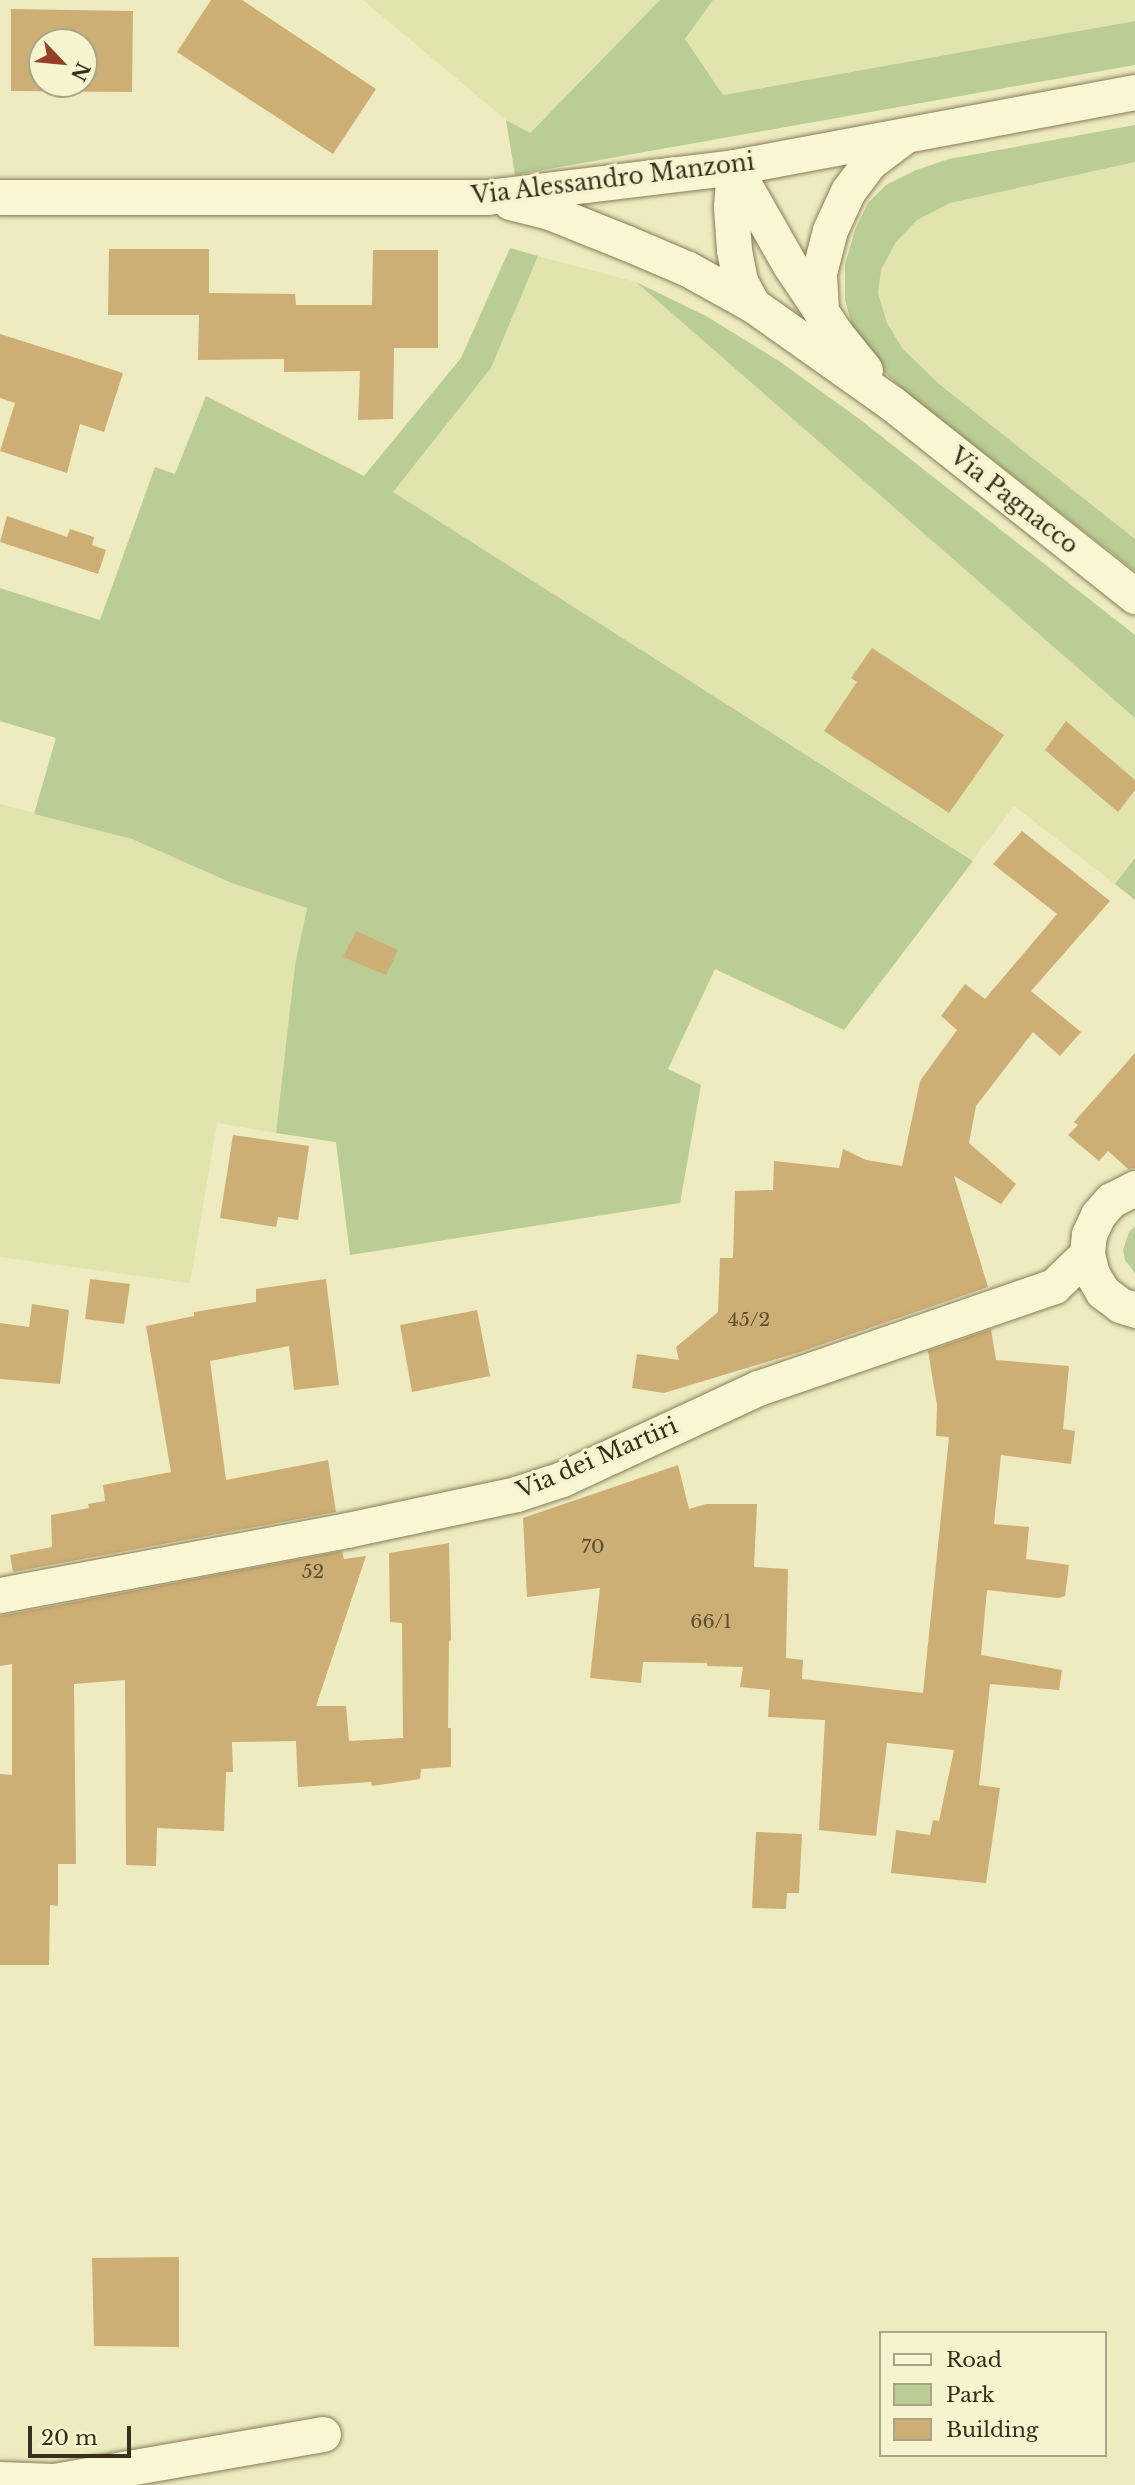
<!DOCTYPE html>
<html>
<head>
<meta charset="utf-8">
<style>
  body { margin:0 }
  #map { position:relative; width:1135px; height:2485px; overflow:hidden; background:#eeebc0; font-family:"Libre Baskerville",serif }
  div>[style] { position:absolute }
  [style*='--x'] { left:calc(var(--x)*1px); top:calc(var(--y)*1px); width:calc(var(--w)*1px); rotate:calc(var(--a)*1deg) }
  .farmland>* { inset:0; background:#e1e4ad }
  .green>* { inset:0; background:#b9cd94 }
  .building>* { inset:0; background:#cdae75 }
  .roads { filter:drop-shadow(0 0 2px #887c58) drop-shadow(0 0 2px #887c58) }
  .minor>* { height:35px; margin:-17.5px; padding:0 17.5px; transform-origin:17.5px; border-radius:17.5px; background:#f9f6d3 }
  span { translate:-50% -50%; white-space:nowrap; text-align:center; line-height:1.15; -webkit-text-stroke:6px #f6f3cf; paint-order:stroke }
  .number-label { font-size:19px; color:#5c4f32 }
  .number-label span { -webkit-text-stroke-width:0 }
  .street-label { font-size:23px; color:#372f1c }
  .legend { position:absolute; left:879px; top:2331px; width:228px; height:126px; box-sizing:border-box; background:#f6f3cf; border:2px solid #aaa587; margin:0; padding:9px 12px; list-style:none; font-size:21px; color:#372f1c }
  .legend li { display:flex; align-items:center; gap:14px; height:35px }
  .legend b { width:35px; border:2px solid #aaa587 }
  .north { position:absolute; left:28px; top:28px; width:70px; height:70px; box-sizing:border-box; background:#f6f3cf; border:2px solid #aaa587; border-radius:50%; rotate:116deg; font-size:19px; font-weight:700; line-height:28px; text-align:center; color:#372f1c }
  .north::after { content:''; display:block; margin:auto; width:24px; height:32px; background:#983f27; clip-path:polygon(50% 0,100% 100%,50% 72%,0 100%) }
  .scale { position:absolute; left:28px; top:2426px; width:103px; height:32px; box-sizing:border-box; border:4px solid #372f1c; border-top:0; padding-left:9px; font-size:21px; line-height:24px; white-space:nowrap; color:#372f1c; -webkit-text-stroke:5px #f6f3cf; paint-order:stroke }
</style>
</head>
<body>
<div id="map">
  <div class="farmland">
    <i style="clip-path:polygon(363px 0,660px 0,529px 133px,506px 120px)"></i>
    <i style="clip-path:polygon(713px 0,1135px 0,1135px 21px,722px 95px,685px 39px)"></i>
    <i style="clip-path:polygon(1135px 162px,1135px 539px,939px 384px,903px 349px,887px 323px,878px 293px,881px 270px,896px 242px,917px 220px,950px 203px)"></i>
    <i style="clip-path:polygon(538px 256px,636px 282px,1135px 718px,1135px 858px,1115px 884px,1014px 806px,973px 860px,392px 492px,491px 368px)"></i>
    <i style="clip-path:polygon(0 804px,132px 839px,232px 882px,307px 908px,295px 965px,276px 1133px,217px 1123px,190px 1283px,0 1257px)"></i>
  </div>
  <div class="green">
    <i style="clip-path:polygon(660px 0,713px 0,685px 39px,723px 95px,1135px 21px,1135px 65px,515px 175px,506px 120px,530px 133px)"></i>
    <i style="clip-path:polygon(1135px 125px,1135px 162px,950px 203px,917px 220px,896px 242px,881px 270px,878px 293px,887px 323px,903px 349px,939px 384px,1135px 539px,1135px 571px,902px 389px,876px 364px,854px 333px,845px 300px,845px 265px,855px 230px,868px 203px,886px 185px,916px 170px,949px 159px)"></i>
    <i style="clip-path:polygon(510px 248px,538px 256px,491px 368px,393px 492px,973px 861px,844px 1030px,715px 969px,668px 1069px,701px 1085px,680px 1203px,350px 1255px,336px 1142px,276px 1133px,295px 965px,307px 908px,232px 883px,132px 839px,34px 814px,56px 738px,0 721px,0 588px,100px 620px,155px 467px,175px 474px,206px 396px,364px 476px,461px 358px)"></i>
    <i style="clip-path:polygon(636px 282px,706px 316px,779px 361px,858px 418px,1135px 635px,1135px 718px)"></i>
    <i style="clip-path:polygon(1135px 858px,1135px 900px,1115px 884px)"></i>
    <i style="clip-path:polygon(1135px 1226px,1135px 1273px,1125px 1260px,1123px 1250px,1129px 1232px)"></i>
  </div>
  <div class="building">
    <i style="clip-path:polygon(211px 0,242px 0,376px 89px,333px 154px,177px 52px)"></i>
    <i style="clip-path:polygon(evenodd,11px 9px,133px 11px,132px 92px,11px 91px,11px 9px,42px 42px,84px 42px,84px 84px,42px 84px,42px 42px)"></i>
    <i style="clip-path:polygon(109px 249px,209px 249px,209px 293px,295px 294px,296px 305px,372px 305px,373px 250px,438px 250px,438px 348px,394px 348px,393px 419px,358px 420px,360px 371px,284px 372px,284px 359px,198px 360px,199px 315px,108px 315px)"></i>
    <i style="clip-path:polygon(0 334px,123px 373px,104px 432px,80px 424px,67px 473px,0 451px,15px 403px,0 398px)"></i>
    <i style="clip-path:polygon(7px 516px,67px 537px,70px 529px,94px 537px,92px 545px,106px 550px,98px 574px,0 542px)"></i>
    <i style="clip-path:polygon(872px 648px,1004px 735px,949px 813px,824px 731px,857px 682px,851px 678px)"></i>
    <i style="clip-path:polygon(1066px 721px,1135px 780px,1135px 790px,1118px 812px,1045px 750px)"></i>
    <i style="clip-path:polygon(1022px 831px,1110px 901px,1031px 991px,1081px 1032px,1060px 1056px,1033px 1032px,976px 1106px,969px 1143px,1016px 1184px,1001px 1204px,954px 1176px,988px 1287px,800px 1352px,664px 1393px,632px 1388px,637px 1354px,679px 1360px,676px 1347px,718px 1312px,720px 1258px,733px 1258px,735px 1191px,773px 1190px,774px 1161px,839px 1168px,843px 1149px,866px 1160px,902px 1166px,920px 1081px,957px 1030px,941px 1016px,965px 984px,985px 999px,1057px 914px,993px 864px)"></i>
    <i style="clip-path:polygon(356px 931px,398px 950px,386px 975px,343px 957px)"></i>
    <i style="clip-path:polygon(1135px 1053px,1135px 1168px,1128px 1169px,1108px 1151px,1099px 1161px,1068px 1135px,1078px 1125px,1074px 1122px)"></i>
    <i style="clip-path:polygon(233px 1135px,309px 1146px,298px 1220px,278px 1217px,276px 1227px,220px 1218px)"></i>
    <i style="clip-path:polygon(90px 1279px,130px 1284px,124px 1324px,85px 1319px)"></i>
    <i style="clip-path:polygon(326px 1279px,339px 1385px,294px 1390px,289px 1346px,210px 1361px,226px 1480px,328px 1460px,336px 1512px,13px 1572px,10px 1555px,52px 1547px,51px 1515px,89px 1508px,88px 1504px,105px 1501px,103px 1485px,171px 1472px,146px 1326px,194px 1316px,194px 1312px,256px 1302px,256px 1289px)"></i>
    <i style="clip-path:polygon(32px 1304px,69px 1310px,60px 1384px,0 1379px,0 1323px,29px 1327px)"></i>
    <i style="clip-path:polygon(477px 1310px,490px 1376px,412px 1392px,400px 1325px)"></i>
    <i style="clip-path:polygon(991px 1329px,996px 1360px,1069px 1366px,1063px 1429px,1075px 1431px,1071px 1464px,1001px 1455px,994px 1524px,1029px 1527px,1026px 1559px,1069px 1565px,1065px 1596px,1058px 1598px,987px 1590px,981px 1655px,1062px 1670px,1059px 1690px,990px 1684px,979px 1785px,1000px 1788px,986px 1883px,891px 1873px,896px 1830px,930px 1835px,933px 1820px,939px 1821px,954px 1750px,887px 1743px,876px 1836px,819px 1830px,825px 1720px,768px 1717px,770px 1690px,740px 1687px,743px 1667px,707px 1666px,707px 1663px,643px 1662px,641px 1683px,590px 1678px,600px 1588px,527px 1597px,523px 1518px,678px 1465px,689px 1509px,706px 1504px,757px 1504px,754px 1567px,788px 1569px,786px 1658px,803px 1660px,802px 1679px,923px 1693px,949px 1437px,936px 1436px,937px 1405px,928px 1351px)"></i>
    <i style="clip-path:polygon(449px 1543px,451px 1640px,449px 1641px,448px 1728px,451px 1728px,451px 1767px,421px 1769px,420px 1779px,372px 1786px,371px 1782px,298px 1787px,296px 1741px,232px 1742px,233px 1772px,226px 1772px,224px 1831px,157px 1828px,156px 1866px,126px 1865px,125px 1680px,74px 1684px,76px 1864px,58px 1864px,58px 1906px,50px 1905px,49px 1965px,0 1965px,0 1774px,12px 1775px,12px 1664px,0 1666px,0 1616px,342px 1551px,344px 1559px,366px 1556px,316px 1706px,346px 1706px,349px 1741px,403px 1738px,402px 1623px,390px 1622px,389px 1553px)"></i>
    <i style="clip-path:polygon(756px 1832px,802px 1834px,799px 1893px,787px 1893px,786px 1909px,752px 1908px)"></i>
    <i style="clip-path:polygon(179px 2257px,179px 2347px,94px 2346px,92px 2258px)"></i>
  </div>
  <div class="roads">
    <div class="minor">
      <i style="--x:734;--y:167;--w:113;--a:60.3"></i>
      <i style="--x:790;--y:265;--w:83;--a:56.3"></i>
      <i style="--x:836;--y:334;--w:46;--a:51.1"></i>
      <i style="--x:734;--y:167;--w:40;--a:94.3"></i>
      <i style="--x:731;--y:207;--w:43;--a:86"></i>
      <i style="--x:734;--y:250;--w:32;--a:79"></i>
      <i style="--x:740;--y:281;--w:27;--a:62"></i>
      <i style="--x:0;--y:197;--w:487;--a:0"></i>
      <i style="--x:487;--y:197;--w:249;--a:-6.9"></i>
      <i style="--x:734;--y:167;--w:408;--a:-10.6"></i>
      <i style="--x:510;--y:202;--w:38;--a:14"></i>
      <i style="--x:547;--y:211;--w:86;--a:21.8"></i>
      <i style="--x:627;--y:243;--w:66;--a:23.1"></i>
      <i style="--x:688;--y:269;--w:74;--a:29"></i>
      <i style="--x:753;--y:305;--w:173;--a:35.3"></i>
      <i style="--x:894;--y:405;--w:308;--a:38.4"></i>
      <i style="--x:821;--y:312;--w:39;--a:-93"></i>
      <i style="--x:819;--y:273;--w:44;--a:-75.7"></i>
      <i style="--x:830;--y:230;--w:43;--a:-65.2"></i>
      <i style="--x:848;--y:191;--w:36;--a:-53"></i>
      <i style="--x:870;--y:162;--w:40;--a:-37"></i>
      <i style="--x:1135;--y:1188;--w:27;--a:153"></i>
      <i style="--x:1111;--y:1200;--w:20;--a:131"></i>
      <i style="--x:1098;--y:1215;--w:21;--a:115"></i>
      <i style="--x:1089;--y:1234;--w:20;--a:96"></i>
      <i style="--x:1087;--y:1254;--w:21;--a:76"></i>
      <i style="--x:1092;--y:1274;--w:21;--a:59"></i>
      <i style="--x:1103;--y:1292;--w:21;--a:37"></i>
      <i style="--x:1120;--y:1305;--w:16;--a:18"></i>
      <i style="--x:0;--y:1595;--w:353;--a:-10.6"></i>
      <i style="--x:347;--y:1530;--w:173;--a:-12"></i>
      <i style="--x:516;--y:1494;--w:48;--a:-18.1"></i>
      <i style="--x:562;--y:1479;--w:216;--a:-24.9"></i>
      <i style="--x:758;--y:1388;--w:313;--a:-19"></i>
      <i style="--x:1054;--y:1286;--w:46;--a:-44.1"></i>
      <i style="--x:0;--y:2479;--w:54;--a:2.1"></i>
      <i style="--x:54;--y:2481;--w:273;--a:-9.9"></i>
    </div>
  </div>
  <div class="number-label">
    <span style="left:749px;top:1320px">45/2</span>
    <span style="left:593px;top:1547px">70</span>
    <span style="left:313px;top:1572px">52</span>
    <span style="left:711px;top:1622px">66/1</span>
  </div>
  <div class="street-label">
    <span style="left:613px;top:179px;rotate:-7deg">Via Alessandro Manzoni</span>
    <span style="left:1014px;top:501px;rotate:38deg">Via Pagnacco</span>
    <span style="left:597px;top:1458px;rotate:-23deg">Via dei Martiri</span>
  </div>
  <ul class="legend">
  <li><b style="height:9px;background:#f9f6d3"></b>Road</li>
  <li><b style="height:19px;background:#b9cd94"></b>Park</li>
  <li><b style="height:19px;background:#cdae75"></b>Building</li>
  </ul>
  <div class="north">N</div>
  <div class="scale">20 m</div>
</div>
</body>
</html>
